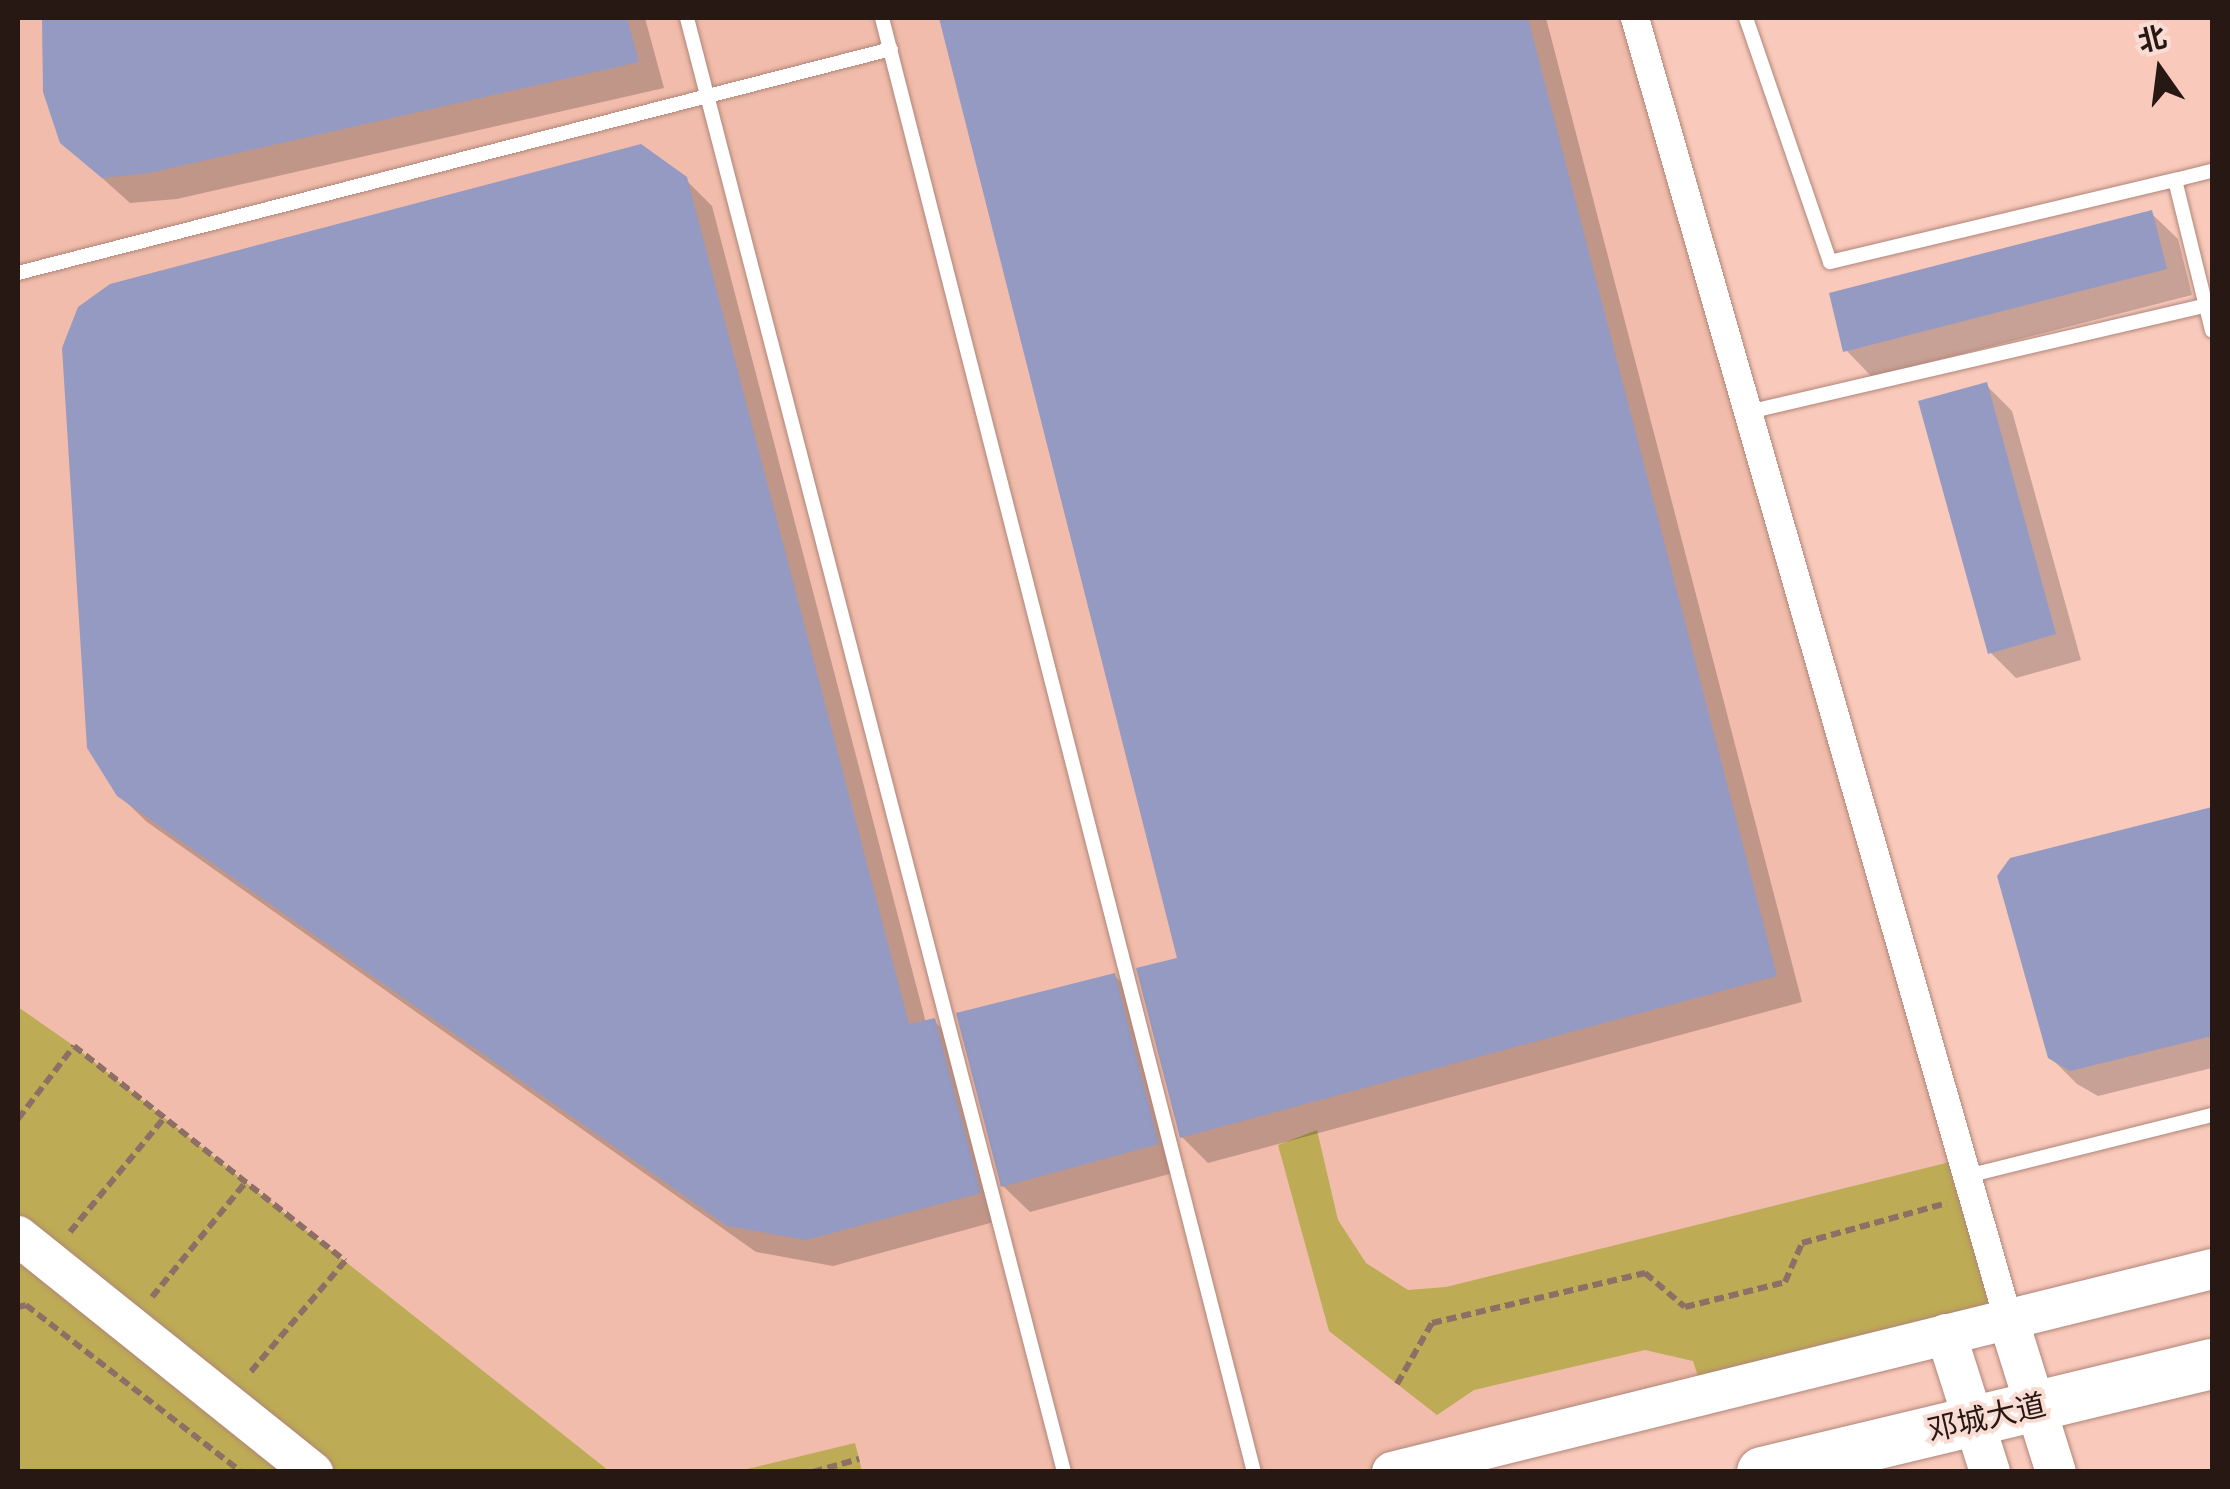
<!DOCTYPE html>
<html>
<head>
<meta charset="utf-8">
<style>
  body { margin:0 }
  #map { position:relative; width:2230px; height:1489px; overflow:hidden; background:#f9cabc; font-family:"Alegreya Sans","Noto Sans SC",sans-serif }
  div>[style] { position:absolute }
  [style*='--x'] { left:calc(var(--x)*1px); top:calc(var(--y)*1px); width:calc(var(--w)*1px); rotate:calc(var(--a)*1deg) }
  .built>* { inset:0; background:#f1bcab }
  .green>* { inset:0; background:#bdab55 }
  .shadow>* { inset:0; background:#0003 }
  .building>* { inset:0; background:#949ac1 }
  .path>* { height:6px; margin-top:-3px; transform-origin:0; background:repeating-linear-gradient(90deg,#8e6f65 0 10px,transparent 0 15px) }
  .roads { filter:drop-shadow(0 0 2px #b08578) drop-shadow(0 0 2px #b08578) }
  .lane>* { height:14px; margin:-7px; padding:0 7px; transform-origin:7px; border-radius:7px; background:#fff }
  .street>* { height:28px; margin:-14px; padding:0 14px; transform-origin:14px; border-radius:14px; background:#fff }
  .secondary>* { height:40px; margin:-20px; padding:0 20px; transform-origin:20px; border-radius:20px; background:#fff }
  .highway>* { height:50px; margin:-25px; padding:0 25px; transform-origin:25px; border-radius:25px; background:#fff }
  span { translate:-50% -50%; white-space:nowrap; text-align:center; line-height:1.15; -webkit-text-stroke:8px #f9ddd4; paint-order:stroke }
  .street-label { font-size:30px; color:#281813 }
  .frame { position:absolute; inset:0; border:20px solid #281813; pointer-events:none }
  .north { position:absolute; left:2110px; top:20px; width:100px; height:100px; -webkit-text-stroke:8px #f9ddd4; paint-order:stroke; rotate:346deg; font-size:28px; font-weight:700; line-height:40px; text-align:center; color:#281813 }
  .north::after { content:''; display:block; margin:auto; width:35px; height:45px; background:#281813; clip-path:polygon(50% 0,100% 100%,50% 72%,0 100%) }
</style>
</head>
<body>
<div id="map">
  <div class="built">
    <i style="clip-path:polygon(18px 18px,1634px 18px,2008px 1319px,1392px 1471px,313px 1471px,18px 1236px)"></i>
  </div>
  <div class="green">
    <i style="clip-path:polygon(18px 1007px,74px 1046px,609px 1471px,18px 1471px)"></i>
    <i style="clip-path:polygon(1317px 1130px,1338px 1220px,1366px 1263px,1408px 1290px,1446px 1287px,1962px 1159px,2008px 1319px,1704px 1395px,1693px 1361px,1645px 1350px,1474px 1390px,1437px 1415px,1329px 1331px,1278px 1145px)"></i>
    <i style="clip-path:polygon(855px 1443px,862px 1471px,739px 1471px)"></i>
  </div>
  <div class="shadow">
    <i style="clip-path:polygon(44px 18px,645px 18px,664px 88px,177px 199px,130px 203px,62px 142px,46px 91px)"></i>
    <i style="clip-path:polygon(941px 18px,1546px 18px,1802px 1002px,1208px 1163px,1182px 1137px,1180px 959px)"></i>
    <i style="clip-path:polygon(685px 179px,712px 206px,926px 1023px,934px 1021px,961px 1047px,1005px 1219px,833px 1266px,756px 1252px,147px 822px,119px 795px)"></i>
    <i style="clip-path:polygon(2151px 213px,2178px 239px,2192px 295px,1872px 377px,1846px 350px)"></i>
    <i style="clip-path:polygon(1986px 385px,2012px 411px,2081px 660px,2016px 678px,1990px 652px)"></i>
    <i style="clip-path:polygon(2212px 810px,2212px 1068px,2098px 1096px,2077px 1084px,2050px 1057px,2011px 860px)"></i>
    <i style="clip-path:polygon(1115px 976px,1141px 1002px,1184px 1170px,1030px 1212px,1003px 1186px)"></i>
  </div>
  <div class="building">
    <i style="clip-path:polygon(42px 18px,627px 18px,639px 62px,149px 173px,102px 178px,60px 143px,43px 92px)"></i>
    <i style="clip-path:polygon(939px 18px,1528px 18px,1777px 976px,1180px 1138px,1136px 968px,1177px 958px)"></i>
    <i style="clip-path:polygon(641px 144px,687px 177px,909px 1024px,935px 1018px,981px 1193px,806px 1240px,727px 1226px,117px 796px,87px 748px,62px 348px,78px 307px,110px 284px)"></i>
    <i style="clip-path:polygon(2152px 210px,2167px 269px,1843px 352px,1829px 293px)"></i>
    <i style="clip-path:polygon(1987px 382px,2056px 634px,1988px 654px,1918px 401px)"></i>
    <i style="clip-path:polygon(2212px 807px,2212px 1036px,2070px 1071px,2048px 1058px,1997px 876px,2010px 858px)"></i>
    <i style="clip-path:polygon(1115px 973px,1159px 1144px,1001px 1187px,956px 1013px)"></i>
  </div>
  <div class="path">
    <i style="--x:18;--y:1119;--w:92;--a:-52.5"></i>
    <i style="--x:74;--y:1046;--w:346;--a:38.4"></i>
    <i style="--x:345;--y:1261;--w:150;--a:130.4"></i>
    <i style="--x:70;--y:1232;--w:148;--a:-50.5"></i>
    <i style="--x:152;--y:1297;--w:147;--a:-50.8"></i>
    <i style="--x:18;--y:1307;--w:8;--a:-14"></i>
    <i style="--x:26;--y:1305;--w:272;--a:37.8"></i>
    <i style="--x:1397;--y:1384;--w:70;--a:-60.2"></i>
    <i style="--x:1432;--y:1323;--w:219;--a:-13.2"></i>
    <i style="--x:1645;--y:1273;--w:52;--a:40.4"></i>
    <i style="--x:1685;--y:1307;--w:103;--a:-14"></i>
    <i style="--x:1785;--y:1282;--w:43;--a:-66.4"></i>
    <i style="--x:1802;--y:1243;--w:150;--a:-15.4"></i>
    <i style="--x:813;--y:1472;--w:48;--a:-15.8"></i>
  </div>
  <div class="roads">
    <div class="lane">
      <i style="--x:687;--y:18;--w:1502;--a:75.46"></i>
      <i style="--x:882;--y:18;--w:1501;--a:75.65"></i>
      <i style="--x:1746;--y:18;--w:258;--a:71"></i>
      <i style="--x:1830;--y:262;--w:355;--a:-13.4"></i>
      <i style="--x:2175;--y:180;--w:155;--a:76.2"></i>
      <i style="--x:2175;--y:180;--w:38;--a:-14"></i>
      <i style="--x:18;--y:273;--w:901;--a:-14.39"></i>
      <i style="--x:1748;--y:412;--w:470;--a:-13.1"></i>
      <i style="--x:1967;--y:1176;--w:252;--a:-14"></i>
    </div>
    <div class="street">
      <i style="--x:1635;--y:18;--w:1353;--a:74"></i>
    </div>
    <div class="secondary">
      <i style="--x:18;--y:1236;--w:378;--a:38.7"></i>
      <i style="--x:2008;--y:1319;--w:160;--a:72.6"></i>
      <i style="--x:1946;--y:1334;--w:145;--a:72.3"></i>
      <i style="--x:1392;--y:1472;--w:845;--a:-13.9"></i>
    </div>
    <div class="highway">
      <i style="--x:1762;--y:1472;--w:463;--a:-13.5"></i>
    </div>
  </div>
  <div class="street-label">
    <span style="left:1987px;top:1419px;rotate:-13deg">邓城大道</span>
  </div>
  <div class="frame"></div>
  <div class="north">北</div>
</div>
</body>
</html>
